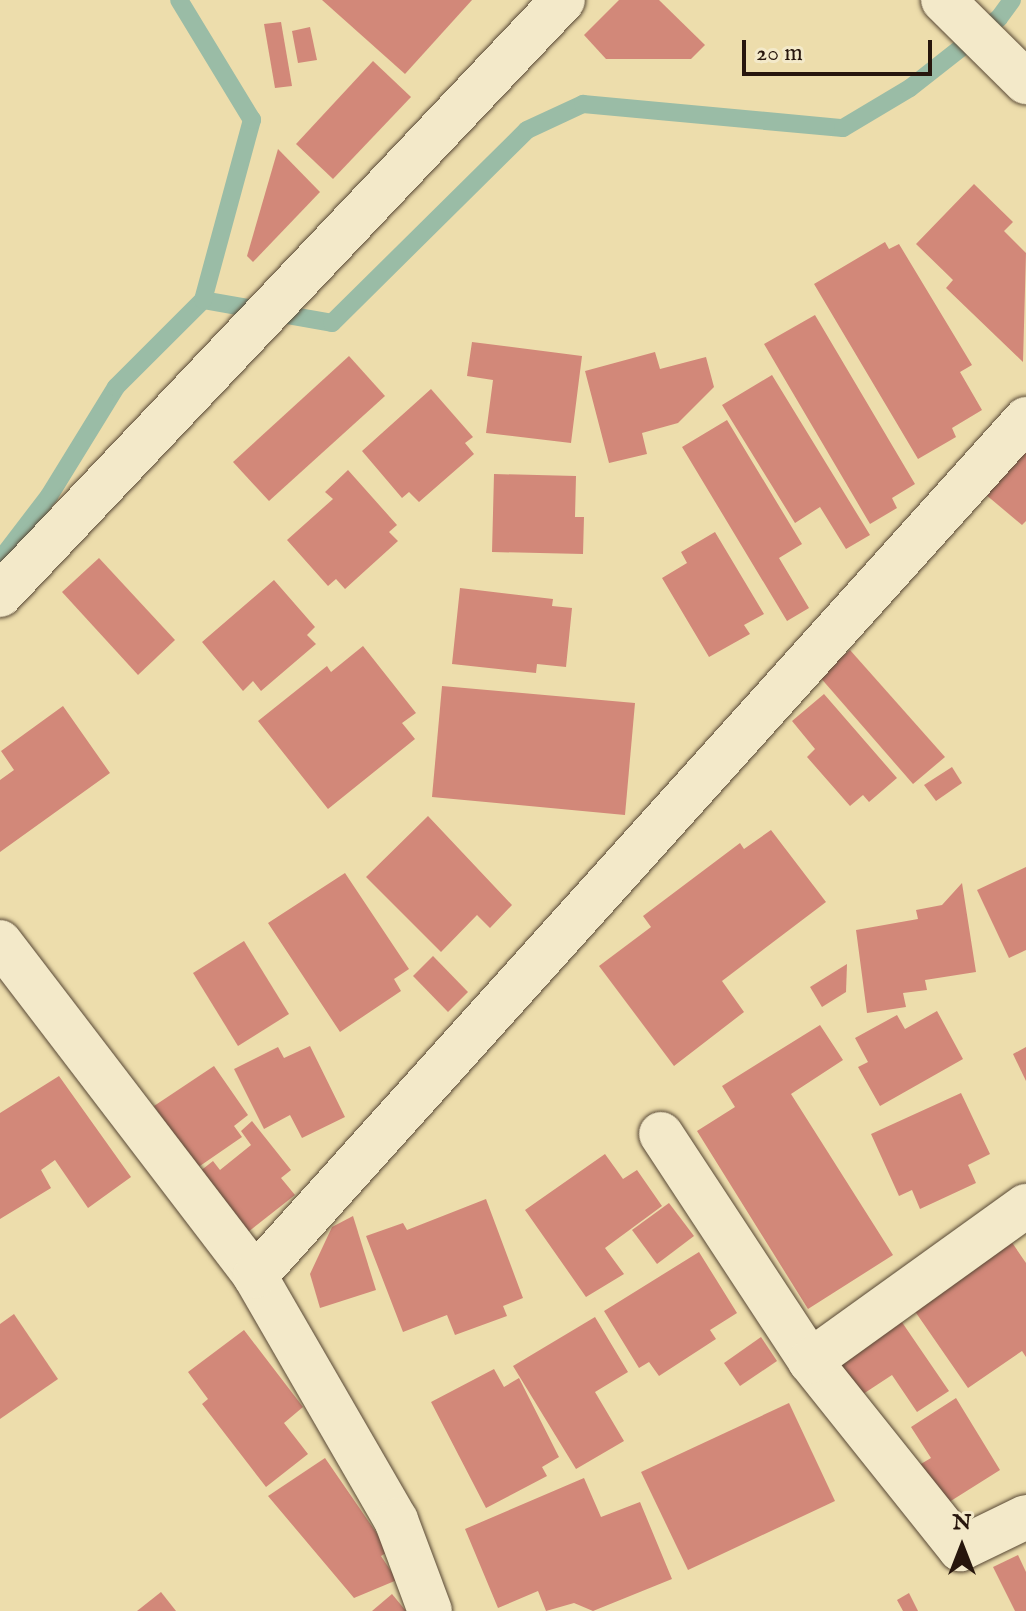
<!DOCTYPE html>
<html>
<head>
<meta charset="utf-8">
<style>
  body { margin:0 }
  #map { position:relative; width:1026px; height:1611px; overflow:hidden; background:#edddac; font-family:"IM FELL English",serif }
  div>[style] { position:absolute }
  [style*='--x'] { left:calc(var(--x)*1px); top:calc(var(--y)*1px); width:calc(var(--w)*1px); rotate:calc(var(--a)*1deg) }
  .stream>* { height:18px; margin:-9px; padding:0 9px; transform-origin:9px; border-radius:9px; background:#9abca6 }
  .building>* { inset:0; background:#d28879 }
  .roads { filter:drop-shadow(0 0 2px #584835) drop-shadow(0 0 2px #584835) }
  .minor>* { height:44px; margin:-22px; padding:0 22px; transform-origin:22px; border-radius:22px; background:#f3e9c9 }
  span { translate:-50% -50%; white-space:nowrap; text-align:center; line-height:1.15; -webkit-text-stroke:6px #f3e9c9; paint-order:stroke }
  .north { position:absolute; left:922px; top:1507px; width:80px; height:80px; -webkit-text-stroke:6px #f3e9c9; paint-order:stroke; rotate:0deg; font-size:22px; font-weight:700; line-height:32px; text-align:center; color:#27160d }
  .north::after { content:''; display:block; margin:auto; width:28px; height:36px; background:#27160d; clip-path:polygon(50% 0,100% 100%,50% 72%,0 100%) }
  .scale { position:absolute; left:742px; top:40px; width:190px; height:36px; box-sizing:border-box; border:4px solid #27160d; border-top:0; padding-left:10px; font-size:24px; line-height:28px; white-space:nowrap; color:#27160d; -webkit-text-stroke:6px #f3e9c9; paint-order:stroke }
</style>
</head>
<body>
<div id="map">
  <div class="stream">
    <i style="--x:203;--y:300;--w:131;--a:10.1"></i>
    <i style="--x:332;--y:323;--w:274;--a:-44.7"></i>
    <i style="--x:527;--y:130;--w:62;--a:-24.9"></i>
    <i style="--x:583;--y:104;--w:261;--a:5.3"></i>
    <i style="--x:843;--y:128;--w:78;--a:-30.8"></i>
    <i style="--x:910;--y:88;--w:113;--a:-38.2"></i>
    <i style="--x:999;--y:18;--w:22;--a:-54"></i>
    <i style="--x:0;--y:560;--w:81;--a:-52.6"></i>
    <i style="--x:49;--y:496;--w:128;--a:-58.4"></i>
    <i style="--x:116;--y:387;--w:123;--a:-45"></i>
    <i style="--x:203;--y:300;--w:187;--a:-74.8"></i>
    <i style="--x:252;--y:120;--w:140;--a:-121.3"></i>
  </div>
  <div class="building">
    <i style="clip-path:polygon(322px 0,472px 0,405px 74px)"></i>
    <i style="clip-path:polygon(619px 0,659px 0,705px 45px,691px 59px,606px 59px,584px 35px)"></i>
    <i style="clip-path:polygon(281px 22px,292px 86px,275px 88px,264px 24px)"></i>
    <i style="clip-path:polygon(310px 27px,317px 60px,298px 63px,292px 31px)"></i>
    <i style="clip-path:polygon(373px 61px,411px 97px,333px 179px,296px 144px)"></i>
    <i style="clip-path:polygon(278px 149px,320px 192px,253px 262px,247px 256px)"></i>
    <i style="clip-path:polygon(974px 184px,1013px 222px,1004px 231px,1026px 253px,1023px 362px,946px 288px,953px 280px,916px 244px)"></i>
    <i style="clip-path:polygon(885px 242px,889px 249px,899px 244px,972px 365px,960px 372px,982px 410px,952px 428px,956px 437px,918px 459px,814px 284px)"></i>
    <i style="clip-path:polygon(815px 315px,915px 484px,892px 498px,897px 508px,870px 524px,764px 344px)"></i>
    <i style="clip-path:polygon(472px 342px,582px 356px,571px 443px,486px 433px,493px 380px,467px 376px)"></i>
    <i style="clip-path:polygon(655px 352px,660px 369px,706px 357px,714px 387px,678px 423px,642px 433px,647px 454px,609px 463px,585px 371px)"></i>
    <i style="clip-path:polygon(349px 356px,385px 396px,269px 501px,233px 462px)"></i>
    <i style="clip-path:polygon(772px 375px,870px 535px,846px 549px,820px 507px,795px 523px,722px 405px)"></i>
    <i style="clip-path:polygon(431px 389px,473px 437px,465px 443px,474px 454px,419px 502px,409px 492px,402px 498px,362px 451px)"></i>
    <i style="clip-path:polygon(727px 420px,802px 544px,779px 558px,809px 608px,787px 621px,682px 447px)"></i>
    <i style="clip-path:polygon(1026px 446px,1026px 521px,1022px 525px,985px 494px)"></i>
    <i style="clip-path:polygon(348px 470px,397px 525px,389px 532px,398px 541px,345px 589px,336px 579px,328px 586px,287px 540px,333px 499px,325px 492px)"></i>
    <i style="clip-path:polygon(494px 474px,576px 476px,575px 517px,584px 517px,583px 554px,492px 552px)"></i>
    <i style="clip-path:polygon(715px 532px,764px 614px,744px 625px,750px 634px,709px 657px,662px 578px,687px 563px,681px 552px)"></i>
    <i style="clip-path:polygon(99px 558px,175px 640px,138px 675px,62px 592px)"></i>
    <i style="clip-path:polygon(274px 580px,315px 627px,307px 635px,316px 644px,261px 691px,253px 681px,243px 691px,202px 642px)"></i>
    <i style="clip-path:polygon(460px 588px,553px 599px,552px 606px,572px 608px,566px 667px,537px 664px,536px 673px,452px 664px)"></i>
    <i style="clip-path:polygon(363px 646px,416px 713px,402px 723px,415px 739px,328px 809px,258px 721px,327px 666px,331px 672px)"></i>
    <i style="clip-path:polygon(850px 650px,945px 757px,913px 784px,819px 676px)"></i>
    <i style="clip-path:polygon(442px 686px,635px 703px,625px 815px,432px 797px)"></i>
    <i style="clip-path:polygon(824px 694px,897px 778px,869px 802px,863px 795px,850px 806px,807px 757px,815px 749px,792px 721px)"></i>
    <i style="clip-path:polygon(63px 706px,110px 773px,0 852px,0 780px,14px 770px,1px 751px)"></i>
    <i style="clip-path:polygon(952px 767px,962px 783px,936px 801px,924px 785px)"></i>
    <i style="clip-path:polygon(428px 816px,512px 905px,490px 928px,477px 915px,441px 952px,366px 877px)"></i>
    <i style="clip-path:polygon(771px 830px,826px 902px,722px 981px,744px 1012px,674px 1066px,599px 966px,651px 927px,643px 916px,740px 843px,744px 849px)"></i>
    <i style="clip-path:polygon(1026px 867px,1026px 950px,1009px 958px,977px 890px)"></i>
    <i style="clip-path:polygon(345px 873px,409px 969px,394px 979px,401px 991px,340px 1032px,268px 923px)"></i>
    <i style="clip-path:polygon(962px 883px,976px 972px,925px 980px,927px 990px,903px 993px,906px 1007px,867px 1013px,856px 930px,918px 919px,916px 910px,942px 905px)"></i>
    <i style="clip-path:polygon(244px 941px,289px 1014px,238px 1046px,193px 973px)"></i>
    <i style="clip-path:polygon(433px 956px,468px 992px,448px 1012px,413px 976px)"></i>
    <i style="clip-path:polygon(847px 964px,846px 992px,822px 1007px,810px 987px)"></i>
    <i style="clip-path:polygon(937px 1011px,963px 1059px,880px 1106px,858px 1067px,868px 1062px,855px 1038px,897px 1015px,905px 1029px)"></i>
    <i style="clip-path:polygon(820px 1025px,843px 1060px,791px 1094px,893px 1255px,808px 1309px,697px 1131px,735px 1107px,722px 1086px)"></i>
    <i style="clip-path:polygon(310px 1046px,345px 1117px,302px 1138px,290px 1115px,264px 1129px,234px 1069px,278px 1047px,284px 1058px)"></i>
    <i style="clip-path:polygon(1026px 1047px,1026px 1081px,1013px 1054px)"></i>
    <i style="clip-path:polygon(214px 1066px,248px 1115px,234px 1126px,242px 1137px,197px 1168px,154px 1106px)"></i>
    <i style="clip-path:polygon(59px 1076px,131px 1177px,88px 1208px,55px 1160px,41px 1170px,51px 1188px,0 1219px,0 1113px)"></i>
    <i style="clip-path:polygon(961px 1093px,990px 1154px,968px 1165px,976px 1183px,920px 1209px,912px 1190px,899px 1196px,871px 1134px)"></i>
    <i style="clip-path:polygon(252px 1121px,291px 1170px,281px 1178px,295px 1195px,248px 1232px,199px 1172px,213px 1161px,220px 1170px,251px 1145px,241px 1131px)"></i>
    <i style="clip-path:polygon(605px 1154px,623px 1179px,637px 1170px,662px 1206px,605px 1248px,624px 1274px,586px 1297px,525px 1210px)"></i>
    <i style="clip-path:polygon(486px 1199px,523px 1298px,503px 1306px,507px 1316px,455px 1335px,447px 1315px,403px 1332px,366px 1236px,403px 1223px,407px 1230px)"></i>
    <i style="clip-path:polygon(669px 1203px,694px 1236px,657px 1264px,632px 1230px)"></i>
    <i style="clip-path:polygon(353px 1216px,376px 1290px,320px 1308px,310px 1274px,332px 1227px)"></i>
    <i style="clip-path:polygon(1002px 1228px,1026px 1263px,1026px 1357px,1022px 1351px,968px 1388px,912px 1307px)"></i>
    <i style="clip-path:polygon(699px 1252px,737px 1313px,710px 1330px,716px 1339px,659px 1376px,649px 1362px,639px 1368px,604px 1311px)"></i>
    <i style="clip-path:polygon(895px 1312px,949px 1391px,917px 1412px,892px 1375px,857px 1398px,829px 1355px)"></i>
    <i style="clip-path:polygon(14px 1314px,58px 1379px,0 1419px,0 1324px)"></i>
    <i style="clip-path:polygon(595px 1317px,628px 1372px,595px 1392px,624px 1441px,576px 1469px,513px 1366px)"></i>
    <i style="clip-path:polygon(244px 1330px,303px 1407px,284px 1423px,308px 1454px,266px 1487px,202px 1404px,208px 1399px,188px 1372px)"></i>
    <i style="clip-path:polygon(761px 1337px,777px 1361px,740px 1386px,724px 1363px)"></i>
    <i style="clip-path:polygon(494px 1369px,504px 1387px,519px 1378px,559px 1457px,542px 1467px,547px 1476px,486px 1508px,431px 1402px)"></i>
    <i style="clip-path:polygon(956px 1398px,1000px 1470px,946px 1504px,909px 1471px,931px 1458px,911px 1427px)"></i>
    <i style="clip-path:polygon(789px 1403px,835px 1501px,688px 1570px,641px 1472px)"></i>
    <i style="clip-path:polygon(325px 1458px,389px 1551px,381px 1556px,397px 1580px,354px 1598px,268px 1496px)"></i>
    <i style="clip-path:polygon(584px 1478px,601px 1517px,640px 1502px,672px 1579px,593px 1611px,574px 1603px,546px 1611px,538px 1591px,498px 1608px,465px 1529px)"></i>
    <i style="clip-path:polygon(1018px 1555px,1026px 1572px,1026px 1611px,1015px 1611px,993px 1567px)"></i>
    <i style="clip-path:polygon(161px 1592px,176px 1611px,137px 1611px)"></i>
    <i style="clip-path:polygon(909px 1593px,918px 1611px,903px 1611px,897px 1600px)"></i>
    <i style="clip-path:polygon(392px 1594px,406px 1611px,372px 1611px)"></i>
  </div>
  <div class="roads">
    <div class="minor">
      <i style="--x:943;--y:0;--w:117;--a:44.7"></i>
      <i style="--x:0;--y:595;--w:819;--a:-46.58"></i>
      <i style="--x:0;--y:942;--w:420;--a:52.6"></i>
      <i style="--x:255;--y:1276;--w:282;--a:60"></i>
      <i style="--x:396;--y:1520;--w:97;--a:69.5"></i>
      <i style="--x:661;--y:1134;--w:272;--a:56.7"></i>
      <i style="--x:810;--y:1361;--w:241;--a:51.4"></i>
      <i style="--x:960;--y:1549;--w:73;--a:-25.9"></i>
      <i style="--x:255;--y:1276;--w:1153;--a:-48.02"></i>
      <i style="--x:810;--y:1361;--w:266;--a:-35.7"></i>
    </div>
  </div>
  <div class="north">N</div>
  <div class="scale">20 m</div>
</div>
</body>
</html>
